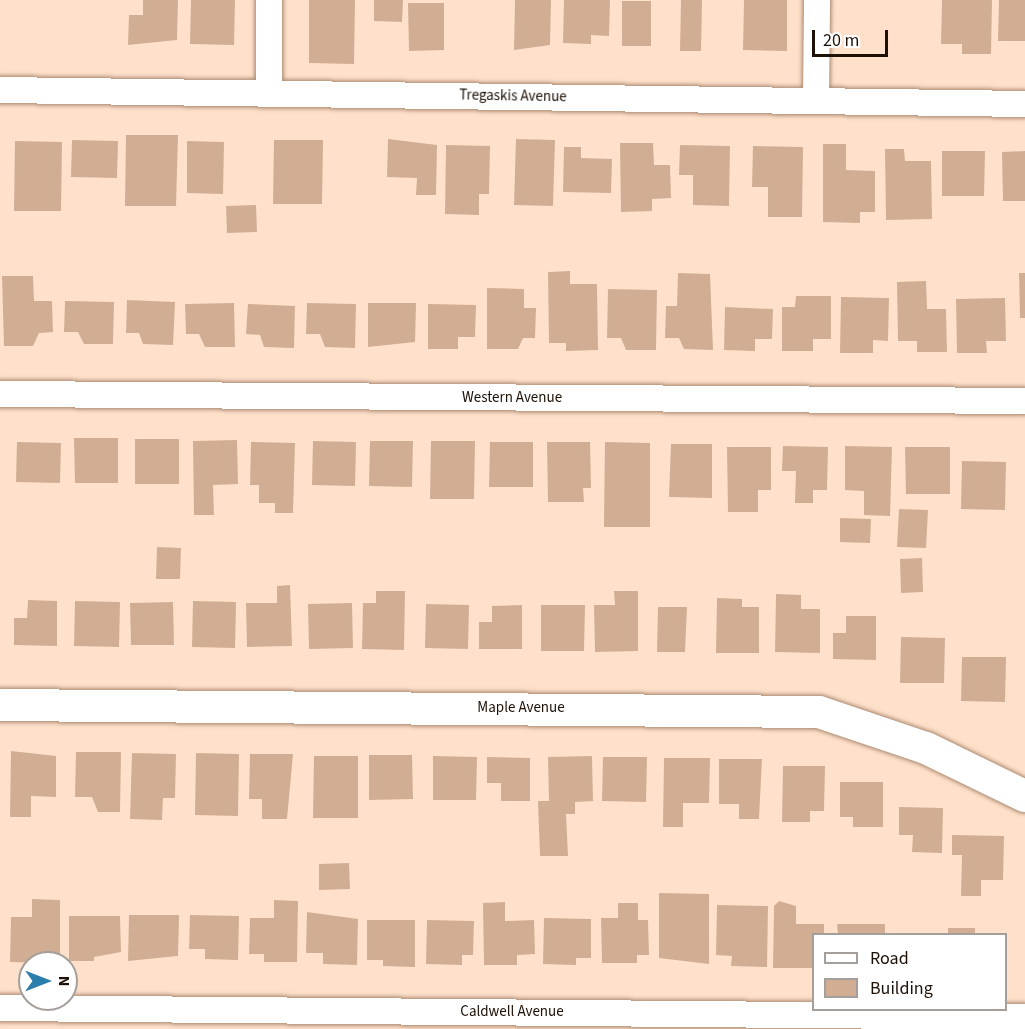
<!DOCTYPE html>
<html>
<head>
<meta charset="utf-8">
<style>
  body { margin:0 }
  #map { position:relative; width:1025px; height:1029px; overflow:hidden; background:#ffe1cb; font-family:"Source Sans 3",sans-serif }
  div>[style] { position:absolute }
  [style*='--x'] { left:calc(var(--x)*1px); top:calc(var(--y)*1px); width:calc(var(--w)*1px); rotate:calc(var(--a)*1deg) }
  .building>* { inset:0; background:#d1ae93 }
  .roads { filter:drop-shadow(0 0 2px #ac8a71) drop-shadow(0 0 2px #ac8a71) }
  .minor>* { height:26px; margin:-13px; padding:0 13px; transform-origin:13px; border-radius:13px; background:#fff }
  .tertiary>* { height:32px; margin:-16px; padding:0 16px; transform-origin:16px; border-radius:16px; background:#fff }
  span { translate:-50% -50%; white-space:nowrap; text-align:center; line-height:1.15; -webkit-text-stroke:6px #fff; paint-order:stroke }
  .street-label { font-size:15px; color:#1d1007 }
  .legend { position:absolute; left:812px; top:933px; width:195px; height:78px; box-sizing:border-box; background:#fff; border:2px solid #a59f9c; margin:0; padding:8px 10px; list-style:none; font-size:18px; color:#1d1007 }
  .legend li { display:flex; align-items:center; gap:12px; height:30px }
  .legend b { width:30px; border:2px solid #a59f9c }
  .north { position:absolute; left:18px; top:951px; width:60px; height:60px; box-sizing:border-box; background:#fff; border:2px solid #a59f9c; border-radius:50%; rotate:90deg; font-size:16px; font-weight:700; line-height:24px; text-align:center; color:#1d1007 }
  .north::after { content:''; display:block; margin:auto; width:21px; height:27px; background:#2a7dad; clip-path:polygon(50% 0,100% 100%,50% 72%,0 100%) }
  .scale { position:absolute; left:812px; top:30px; width:76px; height:27px; box-sizing:border-box; border:3px solid #1d1007; border-top:0; padding-left:8px; font-size:18px; line-height:21px; white-space:nowrap; color:#1d1007; -webkit-text-stroke:4px #fff; paint-order:stroke }
</style>
</head>
<body>
<div id="map">
  <div class="building">
    <i style="clip-path:polygon(143px 0,178px 0,177px 40px,128px 45px,129px 15px,143px 15px)"></i>
    <i style="clip-path:polygon(191px 0,235px 0,234px 45px,190px 44px)"></i>
    <i style="clip-path:polygon(309px 0,355px 0,354px 64px,309px 63px)"></i>
    <i style="clip-path:polygon(374px 0,403px 0,402px 22px,374px 21px)"></i>
    <i style="clip-path:polygon(515px 0,551px 0,550px 45px,514px 50px)"></i>
    <i style="clip-path:polygon(564px 0,610px 0,609px 36px,591px 35px,591px 44px,563px 43px)"></i>
    <i style="clip-path:polygon(681px 0,702px 0,701px 51px,680px 51px)"></i>
    <i style="clip-path:polygon(744px 0,787px 0,787px 51px,743px 50px)"></i>
    <i style="clip-path:polygon(942px 0,992px 0,991px 54px,962px 54px,962px 44px,941px 44px)"></i>
    <i style="clip-path:polygon(999px 0,1025px 0,1025px 41px,998px 41px)"></i>
    <i style="clip-path:polygon(622px 1px,651px 1px,651px 46px,622px 46px)"></i>
    <i style="clip-path:polygon(408px 3px,444px 3px,444px 50px,409px 51px)"></i>
    <i style="clip-path:polygon(126px 135px,178px 135px,176px 206px,125px 206px)"></i>
    <i style="clip-path:polygon(388px 139px,437px 145px,436px 195px,416px 195px,417px 178px,387px 177px)"></i>
    <i style="clip-path:polygon(516px 139px,555px 140px,553px 206px,514px 205px)"></i>
    <i style="clip-path:polygon(72px 140px,118px 141px,117px 178px,71px 177px)"></i>
    <i style="clip-path:polygon(274px 140px,323px 140px,322px 204px,273px 204px)"></i>
    <i style="clip-path:polygon(15px 141px,62px 142px,61px 211px,14px 211px)"></i>
    <i style="clip-path:polygon(187px 141px,224px 142px,223px 194px,187px 193px)"></i>
    <i style="clip-path:polygon(620px 143px,653px 143px,654px 165px,670px 165px,671px 198px,652px 199px,652px 211px,621px 212px)"></i>
    <i style="clip-path:polygon(823px 144px,846px 144px,846px 170px,875px 171px,875px 212px,860px 212px,860px 223px,823px 222px)"></i>
    <i style="clip-path:polygon(446px 145px,490px 146px,489px 194px,479px 194px,479px 215px,445px 214px)"></i>
    <i style="clip-path:polygon(680px 145px,730px 146px,729px 206px,693px 205px,693px 175px,679px 175px)"></i>
    <i style="clip-path:polygon(753px 146px,803px 147px,802px 217px,768px 217px,768px 187px,752px 187px)"></i>
    <i style="clip-path:polygon(564px 147px,581px 147px,581px 158px,612px 159px,611px 193px,563px 192px)"></i>
    <i style="clip-path:polygon(885px 149px,904px 149px,905px 161px,931px 161px,932px 219px,886px 220px)"></i>
    <i style="clip-path:polygon(942px 151px,985px 151px,984px 196px,942px 196px)"></i>
    <i style="clip-path:polygon(1025px 151px,1025px 201px,1003px 201px,1002px 152px)"></i>
    <i style="clip-path:polygon(256px 205px,257px 232px,227px 233px,226px 206px)"></i>
    <i style="clip-path:polygon(570px 271px,570px 284px,597px 284px,598px 350px,566px 351px,566px 343px,549px 343px,548px 272px)"></i>
    <i style="clip-path:polygon(678px 273px,710px 274px,713px 350px,684px 349px,679px 338px,665px 338px,666px 306px,677px 306px)"></i>
    <i style="clip-path:polygon(1019px 273px,1025px 273px,1025px 318px,1020px 318px)"></i>
    <i style="clip-path:polygon(2px 276px,33px 276px,34px 301px,52px 301px,53px 332px,39px 333px,33px 346px,4px 346px)"></i>
    <i style="clip-path:polygon(926px 281px,927px 309px,946px 309px,947px 352px,917px 352px,917px 341px,898px 341px,897px 282px)"></i>
    <i style="clip-path:polygon(487px 288px,524px 289px,524px 308px,536px 308px,535px 338px,523px 338px,518px 349px,487px 349px)"></i>
    <i style="clip-path:polygon(608px 289px,657px 290px,656px 350px,626px 350px,621px 338px,607px 338px)"></i>
    <i style="clip-path:polygon(796px 296px,831px 296px,831px 339px,813px 339px,813px 351px,782px 351px,782px 307px,795px 307px)"></i>
    <i style="clip-path:polygon(841px 297px,889px 298px,888px 341px,873px 340px,873px 353px,840px 353px)"></i>
    <i style="clip-path:polygon(1005px 298px,1006px 341px,986px 341px,987px 353px,957px 353px,956px 299px)"></i>
    <i style="clip-path:polygon(127px 300px,175px 302px,173px 345px,143px 344px,139px 333px,126px 333px)"></i>
    <i style="clip-path:polygon(65px 301px,114px 302px,113px 344px,84px 344px,78px 332px,64px 332px)"></i>
    <i style="clip-path:polygon(234px 303px,235px 347px,205px 347px,199px 334px,186px 334px,185px 304px)"></i>
    <i style="clip-path:polygon(307px 303px,356px 304px,355px 348px,325px 347px,320px 334px,306px 334px)"></i>
    <i style="clip-path:polygon(368px 303px,416px 303px,415px 342px,368px 347px)"></i>
    <i style="clip-path:polygon(248px 304px,295px 306px,294px 348px,264px 347px,260px 335px,246px 334px)"></i>
    <i style="clip-path:polygon(428px 304px,476px 305px,475px 337px,458px 337px,458px 349px,428px 349px)"></i>
    <i style="clip-path:polygon(725px 307px,773px 309px,772px 339px,755px 339px,755px 351px,724px 350px)"></i>
    <i style="clip-path:polygon(74px 438px,118px 438px,118px 483px,75px 483px)"></i>
    <i style="clip-path:polygon(135px 439px,179px 439px,179px 484px,135px 484px)"></i>
    <i style="clip-path:polygon(237px 440px,238px 484px,213px 485px,214px 515px,194px 515px,193px 441px)"></i>
    <i style="clip-path:polygon(313px 441px,356px 442px,355px 486px,312px 485px)"></i>
    <i style="clip-path:polygon(370px 441px,413px 441px,412px 487px,369px 486px)"></i>
    <i style="clip-path:polygon(431px 441px,475px 441px,474px 499px,430px 499px)"></i>
    <i style="clip-path:polygon(17px 442px,61px 443px,60px 483px,16px 482px)"></i>
    <i style="clip-path:polygon(251px 442px,295px 443px,293px 513px,275px 513px,275px 503px,259px 503px,259px 485px,250px 485px)"></i>
    <i style="clip-path:polygon(490px 442px,533px 442px,533px 487px,489px 487px)"></i>
    <i style="clip-path:polygon(547px 442px,590px 442px,591px 488px,583px 488px,584px 502px,548px 502px)"></i>
    <i style="clip-path:polygon(605px 442px,650px 443px,650px 527px,604px 527px)"></i>
    <i style="clip-path:polygon(671px 444px,712px 444px,712px 498px,669px 497px)"></i>
    <i style="clip-path:polygon(783px 446px,828px 447px,827px 490px,813px 490px,813px 503px,795px 503px,796px 471px,782px 471px)"></i>
    <i style="clip-path:polygon(845px 446px,892px 447px,890px 516px,864px 515px,864px 491px,845px 490px)"></i>
    <i style="clip-path:polygon(727px 447px,771px 447px,771px 490px,758px 490px,758px 512px,728px 512px)"></i>
    <i style="clip-path:polygon(905px 447px,950px 447px,950px 494px,906px 494px)"></i>
    <i style="clip-path:polygon(962px 461px,1006px 462px,1005px 510px,961px 509px)"></i>
    <i style="clip-path:polygon(899px 509px,928px 510px,926px 548px,897px 547px)"></i>
    <i style="clip-path:polygon(840px 518px,871px 519px,870px 543px,840px 542px)"></i>
    <i style="clip-path:polygon(157px 547px,181px 548px,180px 579px,156px 579px)"></i>
    <i style="clip-path:polygon(922px 558px,923px 592px,901px 593px,900px 559px)"></i>
    <i style="clip-path:polygon(290px 585px,292px 646px,247px 647px,246px 603px,277px 603px,277px 586px)"></i>
    <i style="clip-path:polygon(376px 591px,405px 591px,404px 650px,362px 649px,363px 603px,376px 603px)"></i>
    <i style="clip-path:polygon(614px 591px,638px 591px,638px 651px,595px 652px,594px 605px,615px 605px)"></i>
    <i style="clip-path:polygon(776px 594px,801px 595px,801px 609px,820px 609px,820px 653px,775px 652px)"></i>
    <i style="clip-path:polygon(717px 598px,742px 599px,742px 607px,759px 607px,759px 653px,716px 653px)"></i>
    <i style="clip-path:polygon(28px 600px,57px 601px,57px 646px,14px 645px,14px 618px,27px 618px)"></i>
    <i style="clip-path:polygon(75px 601px,120px 602px,119px 647px,74px 646px)"></i>
    <i style="clip-path:polygon(193px 601px,236px 602px,235px 648px,192px 647px)"></i>
    <i style="clip-path:polygon(173px 602px,174px 645px,131px 645px,130px 603px)"></i>
    <i style="clip-path:polygon(352px 603px,353px 648px,309px 649px,308px 604px)"></i>
    <i style="clip-path:polygon(426px 604px,469px 605px,468px 649px,425px 648px)"></i>
    <i style="clip-path:polygon(522px 605px,522px 649px,479px 649px,479px 622px,492px 622px,492px 606px)"></i>
    <i style="clip-path:polygon(541px 605px,585px 605px,584px 651px,541px 651px)"></i>
    <i style="clip-path:polygon(658px 607px,687px 607px,685px 652px,657px 652px)"></i>
    <i style="clip-path:polygon(846px 616px,876px 616px,876px 660px,833px 659px,833px 633px,846px 633px)"></i>
    <i style="clip-path:polygon(901px 637px,945px 638px,944px 683px,900px 683px)"></i>
    <i style="clip-path:polygon(962px 657px,1006px 657px,1005px 702px,961px 701px)"></i>
    <i style="clip-path:polygon(11px 751px,56px 756px,56px 797px,31px 796px,31px 817px,10px 817px)"></i>
    <i style="clip-path:polygon(76px 752px,121px 752px,120px 812px,98px 812px,92px 797px,75px 797px)"></i>
    <i style="clip-path:polygon(132px 753px,176px 754px,175px 798px,163px 798px,162px 820px,130px 819px)"></i>
    <i style="clip-path:polygon(196px 753px,239px 754px,238px 816px,195px 815px)"></i>
    <i style="clip-path:polygon(250px 754px,293px 754px,287px 819px,262px 819px,262px 799px,249px 799px)"></i>
    <i style="clip-path:polygon(369px 755px,412px 755px,413px 799px,369px 800px)"></i>
    <i style="clip-path:polygon(314px 756px,358px 756px,358px 818px,313px 818px)"></i>
    <i style="clip-path:polygon(433px 756px,477px 757px,476px 800px,433px 800px)"></i>
    <i style="clip-path:polygon(592px 756px,593px 801px,575px 802px,575px 814px,566px 814px,568px 856px,540px 856px,538px 801px,549px 801px,548px 757px)"></i>
    <i style="clip-path:polygon(487px 757px,530px 758px,530px 801px,501px 801px,501px 783px,487px 783px)"></i>
    <i style="clip-path:polygon(603px 757px,647px 757px,646px 802px,602px 801px)"></i>
    <i style="clip-path:polygon(664px 758px,710px 758px,709px 803px,683px 803px,683px 827px,663px 827px)"></i>
    <i style="clip-path:polygon(719px 759px,762px 759px,759px 819px,739px 819px,739px 804px,719px 804px)"></i>
    <i style="clip-path:polygon(783px 766px,825px 766px,824px 811px,810px 811px,810px 822px,782px 822px)"></i>
    <i style="clip-path:polygon(840px 782px,883px 782px,883px 827px,853px 827px,853px 817px,840px 817px)"></i>
    <i style="clip-path:polygon(899px 807px,943px 808px,942px 853px,912px 852px,913px 835px,899px 835px)"></i>
    <i style="clip-path:polygon(952px 835px,1004px 836px,1003px 880px,981px 880px,981px 896px,961px 896px,962px 855px,952px 855px)"></i>
    <i style="clip-path:polygon(349px 863px,350px 889px,319px 890px,319px 864px)"></i>
    <i style="clip-path:polygon(659px 893px,709px 894px,709px 964px,659px 958px)"></i>
    <i style="clip-path:polygon(32px 899px,60px 900px,60px 956px,45px 956px,44px 963px,10px 962px,11px 917px,32px 917px)"></i>
    <i style="clip-path:polygon(274px 900px,298px 901px,297px 962px,264px 962px,264px 954px,249px 954px,250px 918px,274px 918px)"></i>
    <i style="clip-path:polygon(779px 901px,796px 906px,796px 924px,824px 924px,824px 934px,814px 934px,812px 968px,773px 968px,774px 906px)"></i>
    <i style="clip-path:polygon(505px 902px,505px 921px,534px 920px,535px 954px,517px 955px,517px 965px,484px 965px,483px 903px)"></i>
    <i style="clip-path:polygon(618px 903px,638px 903px,638px 920px,648px 920px,649px 955px,637px 955px,637px 963px,602px 963px,601px 918px,618px 918px)"></i>
    <i style="clip-path:polygon(717px 905px,768px 906px,767px 967px,731px 966px,732px 956px,716px 955px)"></i>
    <i style="clip-path:polygon(307px 912px,358px 919px,357px 965px,323px 964px,323px 953px,306px 953px)"></i>
    <i style="clip-path:polygon(129px 915px,179px 915px,178px 956px,128px 961px)"></i>
    <i style="clip-path:polygon(190px 915px,239px 916px,238px 960px,205px 959px,205px 949px,189px 949px)"></i>
    <i style="clip-path:polygon(69px 916px,120px 916px,121px 952px,94px 957px,94px 961px,69px 961px)"></i>
    <i style="clip-path:polygon(544px 918px,591px 919px,591px 958px,576px 958px,576px 965px,543px 964px)"></i>
    <i style="clip-path:polygon(367px 920px,415px 920px,415px 967px,383px 966px,383px 960px,367px 960px)"></i>
    <i style="clip-path:polygon(427px 920px,474px 921px,473px 955px,462px 955px,462px 965px,426px 964px)"></i>
    <i style="clip-path:polygon(837px 924px,885px 924px,885px 934px,838px 934px)"></i>
    <i style="clip-path:polygon(948px 928px,975px 928px,975px 934px,948px 934px)"></i>
  </div>
  <div class="roads">
    <div class="minor">
      <i style="--x:0;--y:90;--w:1025;--a:0.78"></i>
      <i style="--x:269;--y:92;--w:92;--a:-90"></i>
      <i style="--x:816;--y:101;--w:101;--a:-89.4"></i>
      <i style="--x:0;--y:394;--w:1025;--a:0.39"></i>
      <i style="--x:0;--y:1008;--w:1025;--a:0.5"></i>
    </div>
    <div class="tertiary">
      <i style="--x:0;--y:705;--w:819;--a:0.49"></i>
      <i style="--x:819;--y:712;--w:113;--a:18.6"></i>
      <i style="--x:926;--y:748;--w:110;--a:25.9"></i>
    </div>
  </div>
  <div class="street-label">
    <span style="left:513px;top:96px;rotate:1deg">Tregaskis Avenue</span>
    <span style="left:512px;top:398px">Western Avenue</span>
    <span style="left:521px;top:708px">Maple Avenue</span>
    <span style="left:512px;top:1012px">Caldwell Avenue</span>
  </div>
  <ul class="legend">
  <li><b style="height:8px;background:#fff"></b>Road</li>
  <li><b style="height:16px;background:#d1ae93"></b>Building</li>
  </ul>
  <div class="north">N</div>
  <div class="scale">20 m</div>
</div>
</body>
</html>
